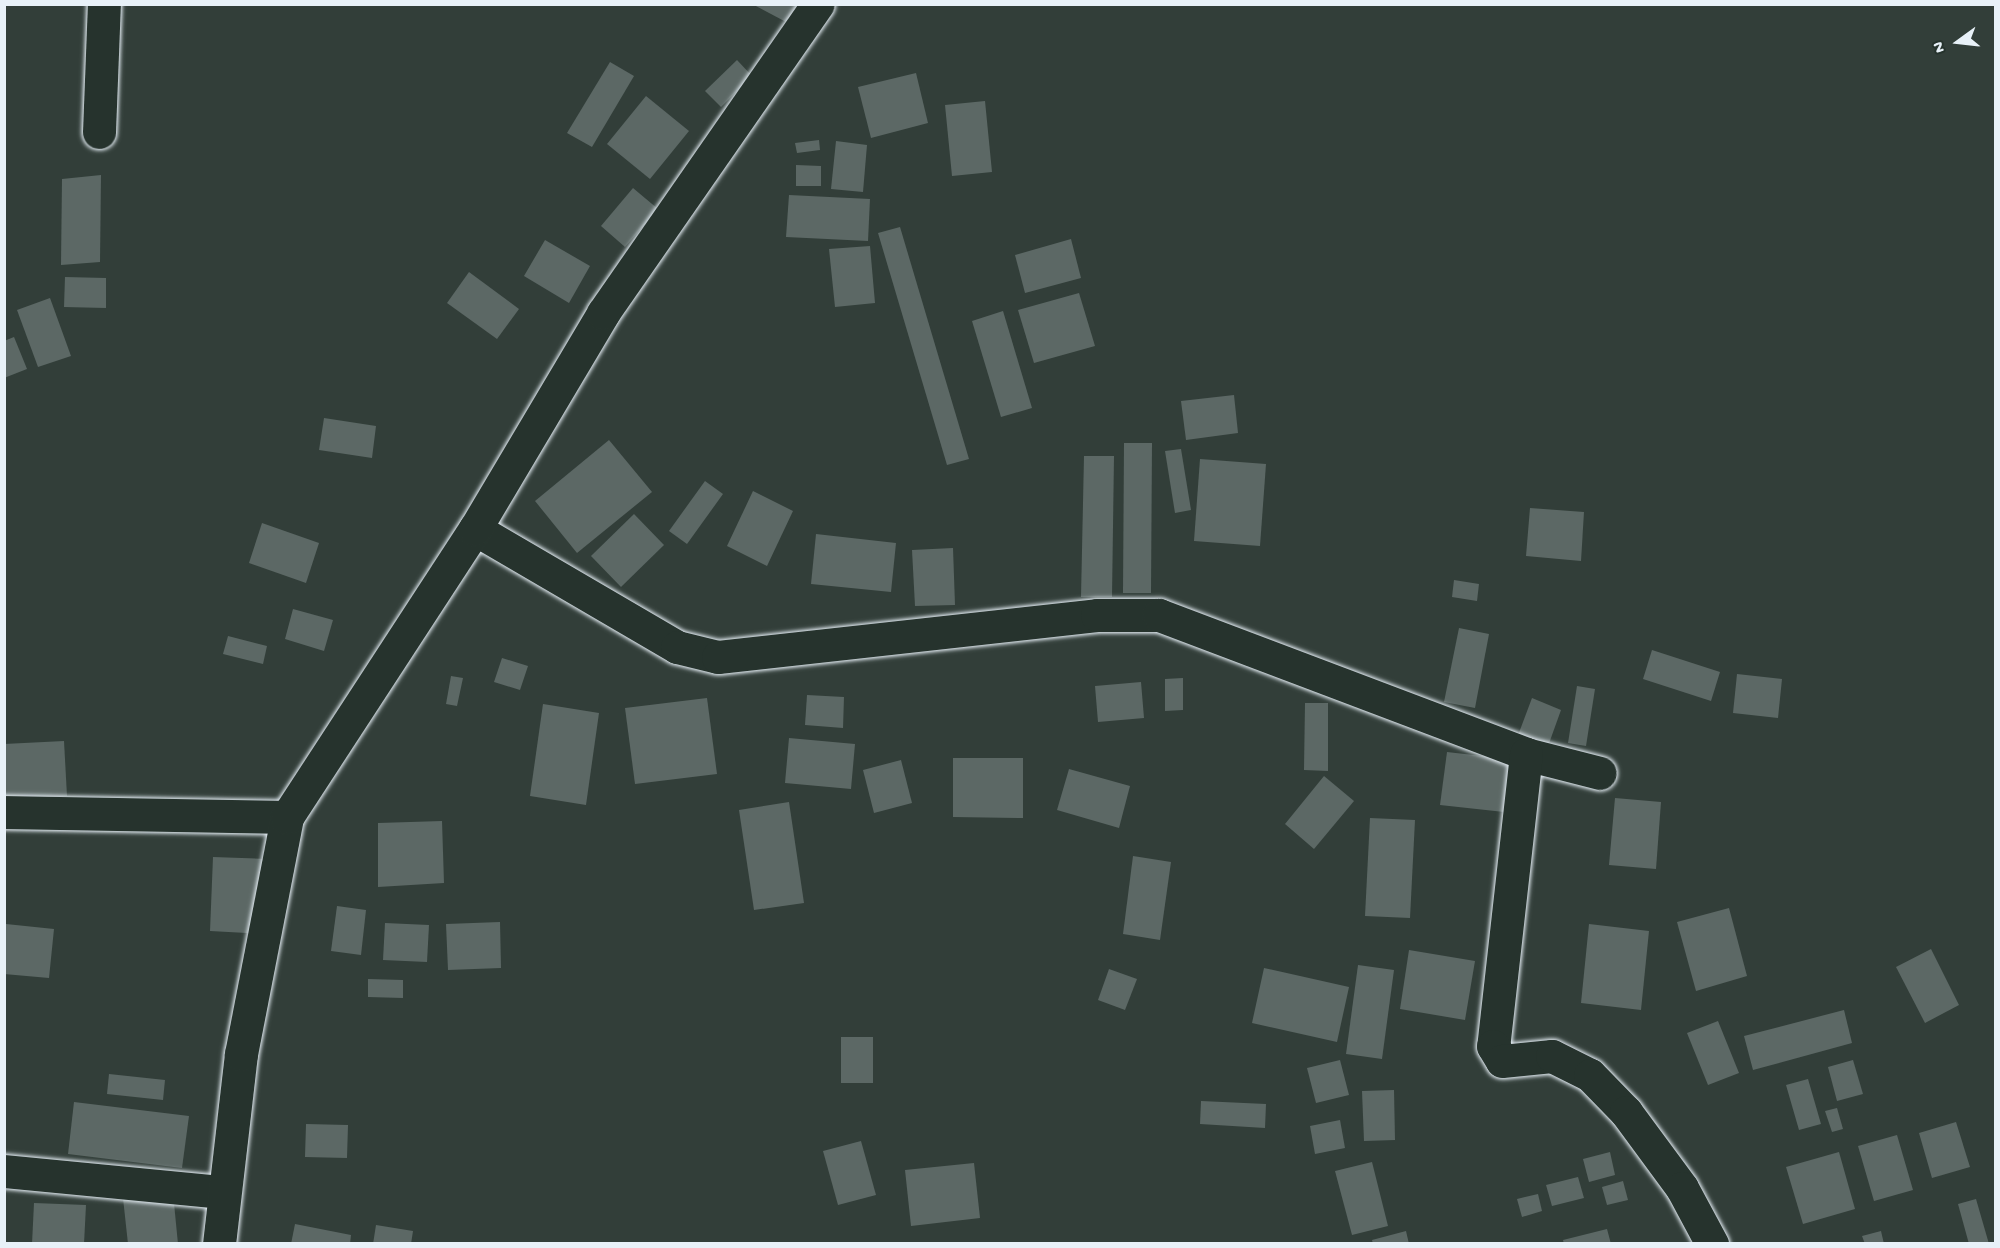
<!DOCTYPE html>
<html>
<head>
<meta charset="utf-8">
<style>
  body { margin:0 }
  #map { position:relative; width:2000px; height:1248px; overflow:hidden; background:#323e39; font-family:"Gochi Hand",sans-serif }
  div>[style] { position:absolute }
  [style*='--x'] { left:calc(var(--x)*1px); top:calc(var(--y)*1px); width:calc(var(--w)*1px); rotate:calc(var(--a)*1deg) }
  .building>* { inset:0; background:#5c6865 }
  .roads { filter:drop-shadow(0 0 2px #e8f1f8) drop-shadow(0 0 2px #e8f1f8) }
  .minor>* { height:33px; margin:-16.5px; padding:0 16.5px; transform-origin:16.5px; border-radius:16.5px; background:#26332d }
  span { translate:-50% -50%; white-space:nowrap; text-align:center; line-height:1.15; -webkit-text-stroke:4.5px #26332d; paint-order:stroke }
  .frame { position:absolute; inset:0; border:6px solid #e8f1f8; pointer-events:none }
  .north { position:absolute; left:1928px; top:12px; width:60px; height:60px; -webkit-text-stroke:4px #26332d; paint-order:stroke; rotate:255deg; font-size:16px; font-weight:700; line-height:24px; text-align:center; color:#e8f1f8 }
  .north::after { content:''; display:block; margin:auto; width:21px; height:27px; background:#e8f1f8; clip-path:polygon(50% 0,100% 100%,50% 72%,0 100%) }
</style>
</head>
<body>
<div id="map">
  <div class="building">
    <i style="clip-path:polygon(754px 5px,798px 5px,788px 23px)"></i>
    <i style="clip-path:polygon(737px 60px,752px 76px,721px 107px,705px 91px)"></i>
    <i style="clip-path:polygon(610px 62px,634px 76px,592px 147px,567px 133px)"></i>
    <i style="clip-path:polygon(916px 73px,928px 123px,871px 138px,858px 87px)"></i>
    <i style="clip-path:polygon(646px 96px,689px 131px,650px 179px,607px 144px)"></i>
    <i style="clip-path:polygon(985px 101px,992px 172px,952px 176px,945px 105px)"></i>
    <i style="clip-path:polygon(819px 140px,820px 150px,797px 153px,795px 143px)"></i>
    <i style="clip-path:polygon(836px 141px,867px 145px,863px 192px,831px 189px)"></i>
    <i style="clip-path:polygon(796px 165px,821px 166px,821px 186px,796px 186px)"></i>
    <i style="clip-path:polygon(101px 175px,100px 262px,61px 265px,62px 179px)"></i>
    <i style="clip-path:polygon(633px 188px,658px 209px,625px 247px,601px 226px)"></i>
    <i style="clip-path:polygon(789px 195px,870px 199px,868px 241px,786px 237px)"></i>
    <i style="clip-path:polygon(900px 227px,969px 459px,947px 465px,878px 233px)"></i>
    <i style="clip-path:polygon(1071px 239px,1081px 278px,1025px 293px,1015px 255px)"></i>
    <i style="clip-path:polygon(545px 240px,590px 266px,569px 303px,524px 276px)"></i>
    <i style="clip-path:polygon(870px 246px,875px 303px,835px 307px,829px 249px)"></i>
    <i style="clip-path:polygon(469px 272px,519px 309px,497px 339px,447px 303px)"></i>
    <i style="clip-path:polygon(65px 277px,106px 278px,106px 308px,64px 307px)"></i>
    <i style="clip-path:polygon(1079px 293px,1095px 346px,1034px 363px,1018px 310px)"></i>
    <i style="clip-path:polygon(50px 298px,71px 356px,38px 367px,17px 310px)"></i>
    <i style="clip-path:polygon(1003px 311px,1032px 408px,1001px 417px,972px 321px)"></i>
    <i style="clip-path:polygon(14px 337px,27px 369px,4px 378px,4px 341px)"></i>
    <i style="clip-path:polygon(1234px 395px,1238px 433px,1186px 440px,1181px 401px)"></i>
    <i style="clip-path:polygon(324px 418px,376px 426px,372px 458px,319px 450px)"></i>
    <i style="clip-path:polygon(609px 440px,652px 492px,577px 553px,535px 501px)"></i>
    <i style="clip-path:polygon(1124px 443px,1152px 443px,1151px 593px,1123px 593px)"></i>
    <i style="clip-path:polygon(1181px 449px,1191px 510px,1175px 513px,1165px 451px)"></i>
    <i style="clip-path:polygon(1084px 456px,1114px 456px,1112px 597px,1081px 597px)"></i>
    <i style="clip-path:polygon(1200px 459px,1266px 464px,1260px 546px,1194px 541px)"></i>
    <i style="clip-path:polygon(705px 481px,723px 494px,687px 544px,669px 531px)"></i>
    <i style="clip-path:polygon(753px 491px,793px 511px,767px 566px,727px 546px)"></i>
    <i style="clip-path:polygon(1530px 508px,1584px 512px,1581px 561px,1526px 556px)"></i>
    <i style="clip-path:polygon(634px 514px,664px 545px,621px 587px,591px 556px)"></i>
    <i style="clip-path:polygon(262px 523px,319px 543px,306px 583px,249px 563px)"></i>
    <i style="clip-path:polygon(816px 534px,896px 543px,891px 592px,811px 584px)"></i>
    <i style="clip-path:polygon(953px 548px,955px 605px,915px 606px,912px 550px)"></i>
    <i style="clip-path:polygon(1454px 580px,1479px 584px,1477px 601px,1452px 597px)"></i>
    <i style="clip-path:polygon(293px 609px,333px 620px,324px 651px,285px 639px)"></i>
    <i style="clip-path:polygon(1459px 628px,1489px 634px,1475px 708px,1444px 702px)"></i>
    <i style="clip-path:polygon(228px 636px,267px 646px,263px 664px,223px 654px)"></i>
    <i style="clip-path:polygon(1652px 650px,1720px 672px,1711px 701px,1643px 679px)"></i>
    <i style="clip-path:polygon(502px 658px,528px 666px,520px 690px,494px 682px)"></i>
    <i style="clip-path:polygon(1737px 674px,1782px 679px,1778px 718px,1733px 713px)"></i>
    <i style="clip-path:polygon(451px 676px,463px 678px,457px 706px,446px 704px)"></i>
    <i style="clip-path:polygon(1183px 678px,1183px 710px,1165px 711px,1165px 679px)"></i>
    <i style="clip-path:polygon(1141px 682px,1144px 718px,1098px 722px,1095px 686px)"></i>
    <i style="clip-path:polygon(1577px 686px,1595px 689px,1586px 746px,1568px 743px)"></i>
    <i style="clip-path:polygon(807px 695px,844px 697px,843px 728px,805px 725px)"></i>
    <i style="clip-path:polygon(707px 698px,717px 774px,635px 784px,625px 708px)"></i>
    <i style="clip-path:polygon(1532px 698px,1561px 710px,1547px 749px,1517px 738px)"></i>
    <i style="clip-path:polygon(1305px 703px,1328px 703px,1328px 771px,1304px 770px)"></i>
    <i style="clip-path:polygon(543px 704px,599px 713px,586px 805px,530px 796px)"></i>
    <i style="clip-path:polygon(789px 738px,855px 744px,851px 789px,785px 783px)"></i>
    <i style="clip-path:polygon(64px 741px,67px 796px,4px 799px,4px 744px)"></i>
    <i style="clip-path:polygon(1447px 752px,1509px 759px,1504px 812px,1440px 805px)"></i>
    <i style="clip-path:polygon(953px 758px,1023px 758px,1023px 818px,953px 817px)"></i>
    <i style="clip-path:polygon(901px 760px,912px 803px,874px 813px,863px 770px)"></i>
    <i style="clip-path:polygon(1069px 769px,1130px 786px,1119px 828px,1057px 810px)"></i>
    <i style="clip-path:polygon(1324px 776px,1354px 801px,1314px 849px,1285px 824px)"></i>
    <i style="clip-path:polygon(1615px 798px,1661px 802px,1656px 869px,1609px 865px)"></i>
    <i style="clip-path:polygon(789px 802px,804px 903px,754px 910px,739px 810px)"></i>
    <i style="clip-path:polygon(1370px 818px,1415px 820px,1410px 918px,1365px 916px)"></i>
    <i style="clip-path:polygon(442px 821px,444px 883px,378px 887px,378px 823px)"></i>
    <i style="clip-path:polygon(1133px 856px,1171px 862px,1160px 940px,1123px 934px)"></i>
    <i style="clip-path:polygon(213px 857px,266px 859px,263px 934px,210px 931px)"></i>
    <i style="clip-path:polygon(337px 906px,366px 910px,361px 955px,331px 951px)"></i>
    <i style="clip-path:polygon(1729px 908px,1747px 976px,1696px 991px,1677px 922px)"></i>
    <i style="clip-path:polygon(500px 922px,501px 968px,448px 970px,446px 924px)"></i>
    <i style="clip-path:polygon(385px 923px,429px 925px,427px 962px,383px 960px)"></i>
    <i style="clip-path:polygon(6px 924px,54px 929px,49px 978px,4px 974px)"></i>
    <i style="clip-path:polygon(1589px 924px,1649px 931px,1641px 1010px,1581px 1003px)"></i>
    <i style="clip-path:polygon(1931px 949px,1959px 1005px,1925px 1023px,1896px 967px)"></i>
    <i style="clip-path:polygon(1409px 950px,1475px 961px,1465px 1020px,1400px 1009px)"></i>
    <i style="clip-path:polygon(1358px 965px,1394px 970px,1382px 1059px,1346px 1054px)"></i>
    <i style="clip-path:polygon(1264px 968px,1349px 987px,1337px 1042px,1252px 1023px)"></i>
    <i style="clip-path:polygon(1109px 969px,1137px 979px,1125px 1010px,1098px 1000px)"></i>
    <i style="clip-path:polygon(368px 979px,403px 980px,403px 998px,368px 997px)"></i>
    <i style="clip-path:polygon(1844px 1010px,1852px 1043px,1753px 1070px,1744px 1036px)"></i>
    <i style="clip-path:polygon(1718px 1021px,1739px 1073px,1708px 1085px,1687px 1033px)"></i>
    <i style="clip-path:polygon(841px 1037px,873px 1037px,873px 1083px,841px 1083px)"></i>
    <i style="clip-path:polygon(1340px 1060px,1349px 1095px,1316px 1103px,1307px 1068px)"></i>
    <i style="clip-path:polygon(1853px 1060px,1863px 1094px,1837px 1101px,1828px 1067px)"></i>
    <i style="clip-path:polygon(109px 1074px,165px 1080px,163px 1100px,107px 1094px)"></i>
    <i style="clip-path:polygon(1808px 1079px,1821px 1124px,1799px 1130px,1786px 1085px)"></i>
    <i style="clip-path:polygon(1394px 1090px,1395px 1140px,1364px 1141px,1362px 1091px)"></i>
    <i style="clip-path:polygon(1201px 1101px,1266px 1104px,1265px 1128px,1200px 1124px)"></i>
    <i style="clip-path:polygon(74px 1102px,189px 1116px,182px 1168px,68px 1154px)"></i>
    <i style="clip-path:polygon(1837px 1108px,1843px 1129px,1832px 1132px,1825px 1111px)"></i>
    <i style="clip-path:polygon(1340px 1120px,1345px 1148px,1315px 1154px,1310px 1126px)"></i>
    <i style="clip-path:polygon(1956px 1122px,1970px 1167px,1932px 1178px,1919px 1133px)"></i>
    <i style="clip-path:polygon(306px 1124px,348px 1125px,347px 1158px,305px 1157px)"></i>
    <i style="clip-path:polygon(1897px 1135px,1913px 1190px,1874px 1201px,1858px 1146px)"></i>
    <i style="clip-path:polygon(861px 1141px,876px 1195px,838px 1205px,823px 1151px)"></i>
    <i style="clip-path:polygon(1610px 1152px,1615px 1175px,1589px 1182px,1583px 1159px)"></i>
    <i style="clip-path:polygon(1839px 1152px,1855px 1209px,1803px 1224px,1786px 1167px)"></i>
    <i style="clip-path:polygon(1372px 1162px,1388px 1226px,1352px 1235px,1335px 1171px)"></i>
    <i style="clip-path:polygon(974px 1163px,980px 1218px,911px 1226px,905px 1170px)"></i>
    <i style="clip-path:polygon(1578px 1177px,1584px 1198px,1552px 1206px,1546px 1185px)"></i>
    <i style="clip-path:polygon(1623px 1181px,1628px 1200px,1607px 1205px,1602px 1187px)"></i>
    <i style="clip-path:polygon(173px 1193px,178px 1244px,128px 1244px,123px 1198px)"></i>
    <i style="clip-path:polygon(1538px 1194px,1542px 1211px,1522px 1217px,1517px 1199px)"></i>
    <i style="clip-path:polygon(1976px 1199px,1989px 1244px,1969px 1244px,1958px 1204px)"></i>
    <i style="clip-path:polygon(34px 1203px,86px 1205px,84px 1244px,32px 1244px)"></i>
    <i style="clip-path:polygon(295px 1224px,351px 1235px,350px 1244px,291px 1244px)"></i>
    <i style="clip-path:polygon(376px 1225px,413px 1231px,411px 1244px,373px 1244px)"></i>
    <i style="clip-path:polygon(1607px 1229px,1611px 1244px,1564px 1244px,1563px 1240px)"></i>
    <i style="clip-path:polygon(1406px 1231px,1409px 1244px,1373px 1244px,1372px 1240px)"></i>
    <i style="clip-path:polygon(1881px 1231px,1884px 1244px,1865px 1244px,1862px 1236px)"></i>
  </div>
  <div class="roads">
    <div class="minor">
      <i style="--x:99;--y:132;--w:128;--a:-87.8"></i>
      <i style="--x:475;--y:529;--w:234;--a:30.3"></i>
      <i style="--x:677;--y:647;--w:42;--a:13.7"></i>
      <i style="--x:718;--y:657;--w:381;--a:-6.3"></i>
      <i style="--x:1097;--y:615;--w:62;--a:0"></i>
      <i style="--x:1159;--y:615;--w:392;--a:20.7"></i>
      <i style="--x:1526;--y:754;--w:76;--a:14.4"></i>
      <i style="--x:1526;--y:754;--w:294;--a:96.4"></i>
      <i style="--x:1493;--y:1046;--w:17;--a:59"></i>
      <i style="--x:1502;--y:1061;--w:50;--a:-5.7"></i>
      <i style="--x:1552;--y:1056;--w:42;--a:26.6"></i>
      <i style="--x:1590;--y:1075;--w:52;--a:45.8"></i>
      <i style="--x:1626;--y:1112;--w:94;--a:53.6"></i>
      <i style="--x:1682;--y:1188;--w:64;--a:61.8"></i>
      <i style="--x:4;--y:812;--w:283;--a:1"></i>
      <i style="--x:4;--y:1171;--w:219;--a:5.5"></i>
      <i style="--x:219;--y:1244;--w:191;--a:-83.4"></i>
      <i style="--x:241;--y:1054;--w:241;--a:-79"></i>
      <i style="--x:287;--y:817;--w:344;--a:-56.9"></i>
      <i style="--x:475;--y:529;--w:251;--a:-59.3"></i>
      <i style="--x:603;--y:313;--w:376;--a:-55.2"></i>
    </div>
  </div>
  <div class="frame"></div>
  <div class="north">N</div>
</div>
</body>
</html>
